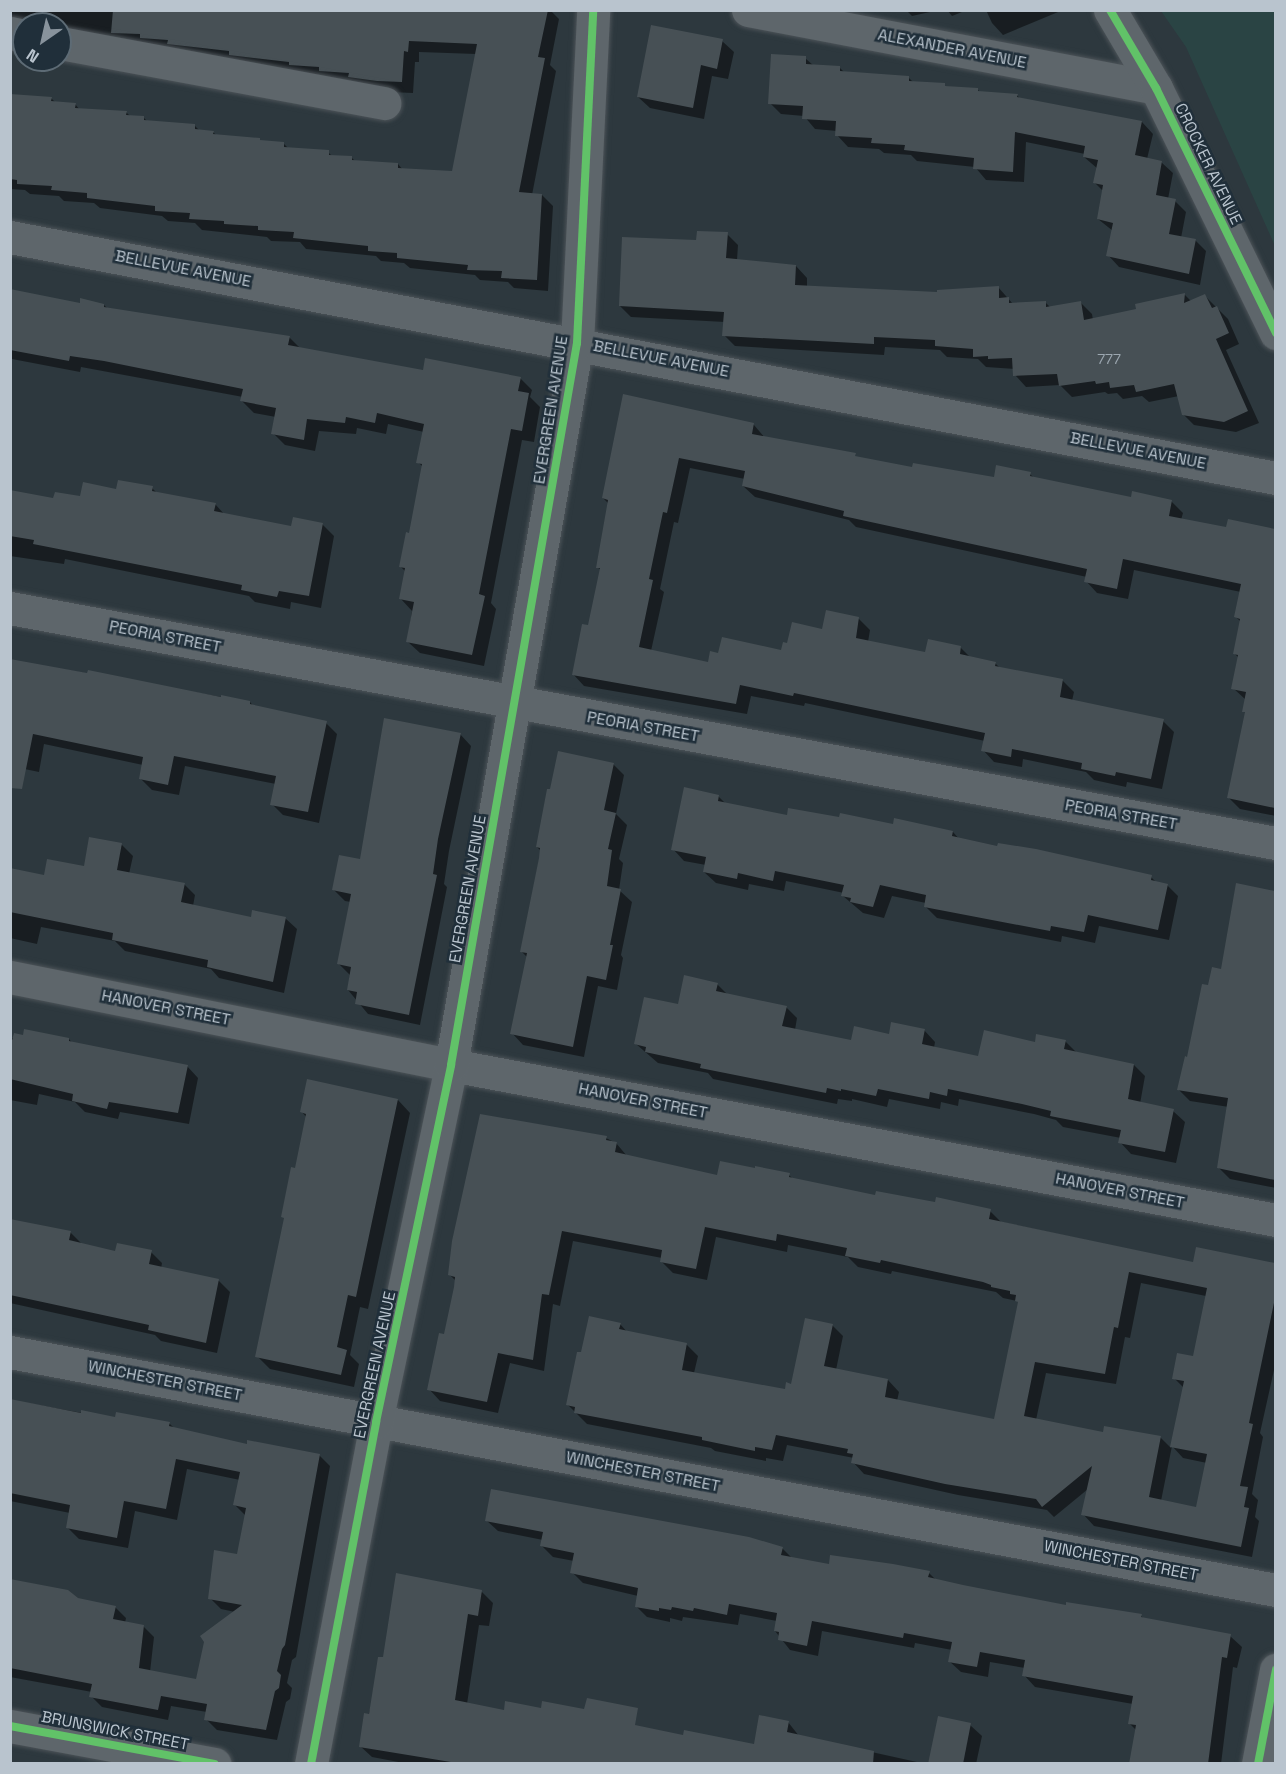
<!DOCTYPE html>
<html>
<head>
<meta charset="utf-8">
<style>
  body { margin:0 }
  #map { position:relative; width:1286px; height:1774px; overflow:hidden; background:#2d383e; font-family:"Space Grotesk",sans-serif }
  div>[style] { position:absolute }
  [style*='--x'] { left:calc(var(--x)*1px); top:calc(var(--y)*1px); width:calc(var(--w)*1px); rotate:calc(var(--a)*1deg) }
  .green>* { inset:0; background:#2a4444 }
  .shadow>* { inset:0; background:#0007 }
  .building>* { inset:0; background:#475055 }
  .roads { filter:drop-shadow(0 0 2px #4c5358) drop-shadow(0 0 2px #4c5358) }
  .minor>* { height:33px; margin:-16.5px; padding:0 16.5px; transform-origin:16.5px; border-radius:16.5px; background:#5e666b }
  .cycleway>* { height:8px; margin:-4px; padding:0 4px; transform-origin:4px; border-radius:4px; background:#61c268 }
  span { translate:-50% -50%; white-space:nowrap; text-align:center; line-height:1.15; -webkit-text-stroke:5px #202f3a; paint-order:stroke }
  .number-label { font-size:14px; color:#9ca7b0 }
  .number-label span { -webkit-text-stroke-width:0 }
  .street-label { font-size:16px; color:#b9c4ce }
  .frame { position:absolute; inset:0; border:12px solid #b9c4ce; pointer-events:none }
  .north { position:absolute; left:12px; top:12px; width:60px; height:60px; box-sizing:border-box; background:#202f3a; border:2px solid #5d6b75; border-radius:50%; rotate:214deg; font-size:16px; font-weight:700; line-height:24px; text-align:center; color:#b9c4ce }
  .north::after { content:''; display:block; margin:auto; width:21px; height:27px; background:#88939c; clip-path:polygon(50% 0,100% 100%,50% 72%,0 100%) }
</style>
</head>
<body>
<div id="map">
  <div class="green">
    <i style="clip-path:polygon(1161px 11px,1275px 11px,1275px 246px,1186px 47px)"></i>
  </div>
  <div class="shadow">
    <i style="clip-path:polygon(10px 10px,550px 10px,559px 19px,550px 65px,556px 71px,532px 195px,542px 195px,553px 206px,548px 291px,514px 288px,508px 282px,480px 280px,475px 275px,410px 268px,404px 263px,381px 261px,376px 256px,306px 249px,300px 242px,271px 241px,267px 237px,202px 230px,195px 223px,168px 221px,162px 216px,100px 208px,94px 203px,64px 201px,59px 196px,30px 194px,25px 190px,10px 189px,10px 95px,51px 98px,56px 103px,75px 104px,80px 110px,126px 112px,131px 117px,144px 118px,148px 122px,195px 126px,200px 131px,213px 132px,217px 136px,259px 139px,262px 142px,284px 144px,288px 148px,328px 152px,333px 157px,351px 157px,356px 162px,398px 164px,403px 170px,453px 173px,476px 54px,419px 52px,419px 62px,415px 62px,413px 93px,389px 92px,60px 31px,60px 24px,10px 21px)"></i>
    <i style="clip-path:polygon(906px 10px,939px 10px,912px 16px)"></i>
    <i style="clip-path:polygon(947px 10px,967px 10px,952px 16px)"></i>
    <i style="clip-path:polygon(986px 10px,1063px 10px,1003px 35px,992px 23px)"></i>
    <i style="clip-path:polygon(722px 41px,734px 52px,728px 79px,712px 76px,704px 119px,650px 108px,638px 97px)"></i>
    <i style="clip-path:polygon(805px 58px,814px 66px,839px 67px,845px 73px,908px 77px,914px 83px,978px 90px,981px 93px,1017px 95px,1020px 99px,1142px 122px,1153px 134px,1147px 159px,1161px 162px,1173px 173px,1168px 199px,1175px 201px,1186px 212px,1181px 238px,1195px 240px,1206px 251px,1200px 285px,1119px 267px,1108px 255px,1113px 231px,1098px 219px,1103px 191px,1095px 183px,1098px 169px,1084px 157px,1085px 154px,1026px 142px,1024px 182px,986px 180px,975px 167px,917px 161px,911px 155px,884px 153px,879px 149px,848px 147px,837px 135px,837px 131px,815px 129px,804px 116px,781px 114px,770px 103px)"></i>
    <i style="clip-path:polygon(727px 234px,738px 245px,737px 260px,796px 266px,807px 278px,807px 287px,939px 294px,998px 287px,1013px 304px,1045px 302px,1051px 308px,1081px 303px,1092px 314px,1093px 320px,1138px 310px,1137px 305px,1185px 295px,1191px 301px,1204px 295px,1228px 319px,1239px 344px,1226px 350px,1259px 423px,1236px 432px,1194px 425px,1183px 414px,1179px 396px,1149px 402px,1142px 396px,1123px 399px,1117px 393px,1108px 394px,1105px 392px,1072px 397px,1060px 385px,1026px 387px,1015px 375px,1015px 369px,986px 367px,978px 359px,947px 357px,940px 350px,885px 347px,884px 355px,735px 346px,724px 335px,725px 322px,631px 317px,620px 306px,698px 241px)"></i>
    <i style="clip-path:polygon(10px 290px,81px 304px,104px 305px,108px 309px,289px 337px,300px 348px,424px 372px,520px 378px,532px 390px,530px 397px,540px 407px,534px 442px,522px 440px,491px 603px,496px 609px,484px 666px,420px 653px,408px 642px,412px 611px,401px 599px,406px 572px,401px 567px,410px 535px,423px 467px,418px 462px,424px 432px,388px 424px,386px 434px,357px 428px,356px 434px,319px 431px,315px 451px,285px 445px,273px 433px,276px 417px,254px 413px,242px 401px,243px 397px,81px 367px,80px 372px,12px 359px,10px 365px)"></i>
    <i style="clip-path:polygon(625px 396px,754px 425px,765px 438px,913px 469px,995px 478px,1030px 474px,1034px 478px,1132px 499px,1171px 501px,1183px 513px,1181px 520px,1227px 529px,1229px 521px,1276px 531px,1276px 816px,1240px 809px,1228px 797px,1246px 714px,1244px 711px,1246px 700px,1233px 688px,1239px 658px,1234px 653px,1241px 622px,1236px 617px,1241px 592px,1134px 570px,1128px 599px,1097px 593px,1086px 581px,1087px 577px,856px 527px,849px 520px,755px 497px,743px 486px,745px 479px,690px 468px,678px 523px,674px 522px,660px 589px,664px 592px,651px 651px,710px 664px,719px 654px,782px 652px,788px 645px,859px 619px,870px 630px,868px 642px,926px 654px,960px 647px,971px 658px,995px 663px,1000px 668px,1063px 681px,1074px 692px,1072px 701px,1163px 721px,1174px 732px,1162px 789px,1127px 782px,1126px 787px,1094px 780px,1086px 772px,1023px 759px,1022px 767px,994px 762px,983px 750px,985px 741px,805px 703px,804px 706px,751px 696px,747px 714px,584px 686px,573px 674px,589px 627px,601px 570px,597px 567px,609px 504px,603px 498px)"></i>
    <i style="clip-path:polygon(152px 488px,157px 493px,215px 504px,225px 515px,292px 528px,322px 524px,334px 536px,321px 608px,291px 602px,290px 609px,255px 602px,249px 596px,65px 559px,64px 564px,10px 556px,10px 491px,55px 500px)"></i>
    <i style="clip-path:polygon(10px 660px,250px 702px,254px 707px,326px 723px,337px 734px,319px 823px,283px 815px,272px 804px,276px 784px,185px 766px,179px 795px,152px 790px,140px 778px,143px 765px,44px 744px,39px 772px,10px 766px)"></i>
    <i style="clip-path:polygon(460px 734px,471px 746px,449px 851px,444px 884px,447px 887px,420px 1025px,368px 1014px,348px 990px,350px 975px,338px 963px,351px 902px,345px 901px,334px 890px,361px 861px)"></i>
    <i style="clip-path:polygon(613px 764px,624px 775px,616px 814px,627px 825px,619px 859px,623px 863px,619px 890px,632px 902px,621px 955px,623px 958px,617px 990px,598px 986px,584px 1057px,523px 1045px,512px 1033px,528px 958px,521px 951px,541px 851px,537px 847px)"></i>
    <i style="clip-path:polygon(718px 796px,726px 804px,788px 817px,953px 832px,960px 840px,1151px 877px,1157px 883px,1167px 885px,1178px 896px,1169px 940px,1099px 926px,1095px 943px,1062px 936px,1061px 942px,937px 918px,925px 906px,926px 903px,892px 896px,884px 918px,863px 913px,843px 896px,844px 893px,786px 881px,784px 891px,749px 884px,748px 890px,716px 883px,704px 872px,706px 865px,684px 861px,673px 849px)"></i>
    <i style="clip-path:polygon(122px 845px,133px 856px,129px 874px,184px 884px,195px 895px,193px 906px,252px 919px,285px 918px,297px 929px,284px 993px,219px 978px,211px 969px,125px 951px,115px 941px,41px 927px,37px 944px,10px 938px,10px 870px,45px 877px,85px 868px)"></i>
    <i style="clip-path:polygon(1237px 885px,1276px 893px,1276px 1188px,1230px 1179px,1219px 1168px,1229px 1107px,1190px 1101px,1179px 1090px,1209px 987px,1222px 970px)"></i>
    <i style="clip-path:polygon(717px 984px,728px 995px,786px 1007px,797px 1018px,795px 1030px,852px 1042px,924px 1030px,935px 1042px,934px 1048px,979px 1058px,1036px 1043px,1065px 1041px,1077px 1053px,1134px 1065px,1145px 1076px,1140px 1104px,1173px 1111px,1185px 1122px,1176px 1163px,1131px 1154px,1120px 1142px,1121px 1138px,1063px 1127px,1056px 1120px,1034px 1114px,959px 1099px,958px 1106px,941px 1102px,940px 1109px,889px 1099px,887px 1107px,852px 1099px,852px 1101px,838px 1099px,837px 1104px,713px 1079px,708px 1073px,658px 1063px,636px 1044px,679px 1005px)"></i>
    <i style="clip-path:polygon(10px 1038px,69px 1039px,73px 1044px,187px 1066px,198px 1078px,189px 1124px,120px 1112px,118px 1119px,85px 1112px,75px 1102px,39px 1094px,37px 1105px,10px 1100px)"></i>
    <i style="clip-path:polygon(398px 1100px,410px 1113px,368px 1309px,360px 1307px,350px 1355px,359px 1364px,354px 1387px,270px 1369px,257px 1356px,307px 1118px,302px 1112px)"></i>
    <i style="clip-path:polygon(evenodd,606px 1138px,616px 1143px,627px 1156px,718px 1177px,789px 1175px,794px 1180px,877px 1197px,990px 1211px,1001px 1222px,1194px 1263px,1197px 1249px,1276px 1265px,1276px 1361px,1260px 1433px,1263px 1437px,1252px 1494px,1258px 1500px,1255px 1517px,1259px 1521px,1252px 1557px,1094px 1526px,1083px 1514px,1088px 1489px,1054px 1517px,1047px 1510px,958px 1495px,864px 1474px,853px 1462px,854px 1458px,787px 1445px,783px 1461px,766px 1458px,766px 1461px,715px 1451px,711px 1448px,587px 1424px,567px 1404px,582px 1354px,620px 1324px,628px 1333px,687px 1345px,698px 1356px,694px 1373px,786px 1391px,793px 1385px,832px 1325px,843px 1336px,836px 1370px,888px 1380px,899px 1392px,897px 1401px,995px 1421px,1019px 1303px,1017px 1301px,1003px 1298px,996px 1292px,892px 1271px,891px 1274px,858px 1267px,848px 1257px,788px 1245px,787px 1252px,716px 1237px,707px 1280px,673px 1273px,661px 1261px,662px 1258px,573px 1241px,560px 1306px,553px 1304px,544px 1371px,510px 1363px,498px 1413px,440px 1401px,429px 1389px,445px 1336px,456px 1281px,449px 1274px,606px 1138px,1141px 1283px,1206px 1296px,1194px 1358px,1174px 1378px,1184px 1388px,1171px 1448px,1160px 1437px,1104px 1434px,1036px 1420px,1046px 1373px,1116px 1384px,1125px 1337px,1130px 1338px,1141px 1283px,606px 1138px,1172px 1446px,1183px 1458px,1207px 1463px,1198px 1508px,1161px 1501px,1172px 1446px)"></i>
    <i style="clip-path:polygon(10px 1220px,70px 1232px,82px 1244px,116px 1253px,151px 1252px,162px 1263px,161px 1269px,219px 1281px,230px 1292px,217px 1353px,161px 1341px,155px 1335px,10px 1303px)"></i>
    <i style="clip-path:polygon(10px 1400px,116px 1419px,169px 1423px,175px 1429px,248px 1446px,319px 1455px,330px 1466px,296px 1657px,292px 1660px,287px 1683px,292px 1688px,290px 1699px,286px 1702px,277px 1740px,217px 1730px,206px 1719px,207px 1712px,171px 1706px,168px 1720px,102px 1707px,91px 1696px,92px 1692px,10px 1677px,10px 1587px,115px 1607px,126px 1618px,125px 1623px,143px 1626px,154px 1637px,150px 1672px,197px 1681px,235px 1612px,221px 1609px,210px 1598px,238px 1556px,246px 1516px,235px 1505px,240px 1480px,187px 1469px,177px 1520px,135px 1511px,128px 1548px,79px 1539px,68px 1528px,70px 1513px,10px 1501px)"></i>
    <i style="clip-path:polygon(486px 1520px,782px 1548px,793px 1559px,830px 1566px,929px 1573px,937px 1581px,1067px 1607px,1141px 1616px,1144px 1619px,1230px 1636px,1242px 1647px,1237px 1668px,1233px 1667px,1221px 1764px,1130px 1764px,1137px 1731px,1129px 1723px,1133px 1704px,1035px 1687px,1024px 1675px,1025px 1668px,990px 1662px,988px 1677px,961px 1672px,949px 1661px,952px 1650px,915px 1643px,914px 1648px,822px 1631px,818px 1656px,790px 1650px,775px 1631px,777px 1621px,740px 1614px,738px 1625px,683px 1617px,682px 1621px,670px 1618px,670px 1622px,647px 1617px,636px 1606px,638px 1596px,583px 1583px,572px 1572px,574px 1561px,553px 1557px,542px 1546px,543px 1540px,498px 1531px)"></i>
    <i style="clip-path:polygon(482px 1592px,493px 1603px,489px 1626px,479px 1625px,467px 1704px,505px 1712px,586px 1711px,622px 1764px,409px 1764px,372px 1757px,360px 1746px,384px 1659px)"></i>
    <i style="clip-path:polygon(788px 1722px,799px 1736px,926px 1764px,656px 1764px,755px 1746px)"></i>
    <i style="clip-path:polygon(970px 1725px,982px 1736px,976px 1764px,930px 1764px)"></i>
  </div>
  <div class="building">
    <i style="clip-path:polygon(113px 10px,548px 10px,538px 57px,545px 58px,519px 192px,542px 194px,537px 280px,501px 278px,502px 271px,467px 270px,468px 265px,397px 258px,397px 253px,368px 251px,368px 246px,293px 238px,294px 232px,258px 230px,258px 226px,224px 224px,224px 221px,189px 219px,190px 213px,155px 211px,155px 206px,87px 198px,87px 193px,51px 190px,52px 186px,17px 184px,17px 180px,10px 179px,10px 94px,52px 97px,51px 101px,76px 103px,75px 108px,127px 111px,126px 115px,144px 116px,144px 120px,195px 124px,195px 129px,214px 131px,213px 134px,260px 138px,260px 140px,284px 142px,284px 147px,329px 150px,329px 155px,352px 156px,352px 160px,398px 163px,398px 168px,452px 171px,477px 44px,409px 41px,408px 52px,404px 51px,402px 82px,377px 81px,348px 77px,349px 73px,319px 71px,319px 67px,289px 65px,289px 62px,229px 55px,229px 51px,167px 44px,168px 40px,140px 38px,140px 34px,111px 33px)"></i>
    <i style="clip-path:polygon(651px 25px,723px 39px,717px 69px,701px 65px,693px 108px,637px 97px)"></i>
    <i style="clip-path:polygon(771px 54px,806px 56px,806px 64px,840px 66px,840px 71px,909px 76px,909px 81px,945px 83px,945px 86px,978px 88px,978px 91px,1018px 94px,1017px 97px,1142px 121px,1135px 155px,1162px 161px,1156px 195px,1176px 199px,1169px 234px,1196px 239px,1189px 274px,1106px 256px,1113px 223px,1097px 219px,1103px 185px,1093px 183px,1098px 160px,1083px 157px,1085px 146px,1015px 132px,1013px 172px,973px 169px,974px 158px,904px 150px,905px 145px,871px 143px,872px 138px,835px 136px,836px 121px,802px 119px,803px 106px,768px 104px)"></i>
    <i style="clip-path:polygon(697px 231px,728px 232px,726px 258px,796px 265px,795px 285px,937px 292px,937px 290px,999px 286px,999px 298px,1009px 297px,1009px 303px,1046px 301px,1046px 307px,1081px 301px,1084px 320px,1136px 309px,1135px 304px,1185px 293px,1184px 303px,1205px 294px,1212px 308px,1217px 306px,1229px 333px,1216px 339px,1248px 411px,1224px 422px,1182px 415px,1174px 384px,1136px 392px,1134px 385px,1110px 388px,1109px 382px,1096px 384px,1095px 381px,1059px 386px,1057px 374px,1013px 376px,1012px 358px,988px 359px,988px 356px,973px 357px,973px 349px,935px 346px,935px 340px,874px 337px,874px 344px,722px 336px,724px 312px,619px 306px,622px 237px,696px 240px)"></i>
    <i style="clip-path:polygon(10px 289px,80px 303px,80px 298px,104px 304px,104px 307px,290px 336px,288px 345px,423px 370px,425px 358px,521px 377px,518px 391px,529px 393px,522px 431px,511px 429px,479px 594px,485px 596px,472px 655px,406px 642px,414px 602px,399px 599px,405px 568px,399px 567px,406px 532px,409px 533px,422px 464px,416px 463px,424px 424px,377px 413px,375px 423px,346px 417px,345px 423px,307px 419px,304px 440px,271px 434px,276px 408px,240px 401px,243px 389px,104px 361px,70px 356px,69px 361px,10px 350px)"></i>
    <i style="clip-path:polygon(623px 394px,754px 423px,752px 434px,856px 453px,855px 456px,912px 467px,913px 463px,994px 477px,996px 465px,1031px 472px,1030px 476px,1131px 497px,1132px 491px,1172px 500px,1169px 516px,1226px 527px,1228px 519px,1275px 529px,1275px 808px,1227px 798px,1245px 712px,1242px 712px,1246px 692px,1231px 689px,1238px 655px,1233px 654px,1240px 619px,1234px 617px,1241px 584px,1123px 559px,1117px 589px,1084px 582px,1087px 569px,843px 516px,844px 511px,742px 486px,745px 471px,679px 458px,667px 513px,663px 512px,649px 579px,653px 580px,639px 647px,708px 662px,710px 651px,718px 653px,722px 637px,781px 650px,783px 642px,787px 643px,792px 622px,822px 629px,826px 610px,859px 617px,856px 638px,925px 652px,928px 639px,961px 646px,960px 654px,996px 662px,995px 666px,1063px 679px,1060px 697px,1164px 719px,1151px 779px,1116px 772px,1115px 776px,1081px 769px,1082px 763px,1012px 749px,1011px 757px,981px 751px,985px 733px,794px 693px,793px 696px,740px 685px,736px 704px,572px 675px,582px 624px,588px 625px,600px 568px,596px 568px,608px 500px,602px 498px)"></i>
    <i style="clip-path:polygon(118px 480px,153px 486px,152px 491px,216px 503px,214px 511px,291px 526px,293px 517px,323px 523px,309px 596px,279px 591px,277px 597px,241px 590px,242px 585px,33px 544px,34px 540px,10px 536px,10px 490px,53px 498px,55px 492px,80px 496px,83px 482px,116px 489px)"></i>
    <i style="clip-path:polygon(10px 659px,87px 673px,88px 670px,221px 697px,221px 695px,250px 701px,250px 704px,327px 721px,308px 812px,270px 805px,276px 776px,174px 756px,168px 785px,139px 779px,143px 757px,33px 734px,22px 789px,10px 788px)"></i>
    <i style="clip-path:polygon(384px 718px,461px 733px,438px 839px,433px 874px,437px 875px,409px 1015px,355px 1004px,357px 992px,347px 990px,351px 967px,337px 964px,351px 894px,332px 890px,339px 855px,360px 859px)"></i>
    <i style="clip-path:polygon(558px 751px,614px 763px,604px 810px,616px 813px,608px 849px,612px 850px,607px 886px,621px 889px,610px 945px,613px 945px,606px 980px,587px 976px,573px 1047px,510px 1034px,527px 953px,520px 952px,539px 858px,540px 848px,536px 847px,547px 789px,550px 789px)"></i>
    <i style="clip-path:polygon(684px 787px,719px 795px,718px 801px,787px 815px,788px 808px,839px 817px,840px 813px,893px 824px,894px 818px,953px 831px,952px 836px,997px 846px,998px 843px,1036px 849px,1152px 875px,1151px 880px,1168px 884px,1158px 930px,1088px 915px,1084px 932px,1051px 926px,1050px 931px,924px 907px,926px 895px,880px 885px,873px 907px,850px 902px,851px 898px,841px 896px,844px 885px,775px 871px,773px 881px,738px 873px,737px 879px,703px 872px,706px 857px,671px 850px)"></i>
    <i style="clip-path:polygon(89px 837px,122px 843px,117px 870px,185px 883px,181px 902px,251px 917px,252px 910px,286px 917px,273px 982px,207px 967px,208px 960px,112px 940px,113px 933px,10px 912px,10px 868px,44px 875px,47px 859px,84px 866px)"></i>
    <i style="clip-path:polygon(1236px 883px,1275px 891px,1275px 1180px,1217px 1168px,1228px 1098px,1177px 1090px,1185px 1056px,1187px 1057px,1202px 984px,1208px 985px,1212px 967px,1221px 969px)"></i>
    <i style="clip-path:polygon(684px 975px,718px 983px,716px 991px,787px 1006px,782px 1026px,851px 1040px,854px 1026px,889px 1034px,891px 1022px,925px 1029px,922px 1044px,978px 1056px,984px 1030px,1035px 1042px,1036px 1034px,1066px 1040px,1064px 1049px,1134px 1064px,1128px 1099px,1174px 1109px,1165px 1152px,1118px 1143px,1121px 1130px,1050px 1116px,1051px 1111px,1022px 1104px,948px 1089px,947px 1096px,930px 1092px,929px 1099px,878px 1089px,876px 1096px,841px 1089px,841px 1091px,827px 1088px,826px 1093px,700px 1068px,701px 1064px,645px 1052px,646px 1047px,634px 1044px,644px 997px,678px 1004px)"></i>
    <i style="clip-path:polygon(24px 1029px,69px 1038px,69px 1041px,188px 1065px,178px 1113px,109px 1102px,107px 1109px,72px 1101px,73px 1094px,10px 1079px,10px 1048px,14px 1033px,23px 1035px)"></i>
    <i style="clip-path:polygon(307px 1079px,398px 1099px,356px 1297px,348px 1295px,337px 1347px,347px 1350px,341px 1375px,255px 1357px,284px 1218px,281px 1217px,291px 1167px,295px 1168px,306px 1114px,300px 1112px)"></i>
    <i style="clip-path:polygon(evenodd,480px 1114px,607px 1136px,606px 1140px,617px 1142px,615px 1152px,717px 1175px,720px 1161px,755px 1168px,755px 1166px,790px 1173px,789px 1177px,875px 1195px,876px 1191px,935px 1202px,936px 1197px,991px 1209px,989px 1219px,1193px 1262px,1196px 1247px,1275px 1263px,1275px 1298px,1249px 1423px,1253px 1424px,1240px 1486px,1248px 1487px,1244px 1507px,1249px 1508px,1241px 1547px,1081px 1515px,1092px 1466px,1042px 1507px,1036px 1499px,945px 1484px,851px 1463px,853px 1454px,847px 1453px,848px 1449px,776px 1435px,772px 1450px,755px 1447px,755px 1451px,702px 1440px,702px 1437px,574px 1413px,575px 1407px,566px 1405px,577px 1352px,581px 1352px,589px 1316px,621px 1323px,619px 1329px,687px 1343px,682px 1370px,785px 1389px,786px 1382px,791px 1384px,805px 1318px,833px 1324px,824px 1366px,888px 1379px,885px 1397px,994px 1419px,1018px 1302px,1015px 1301px,1016px 1295px,1010px 1294px,1010px 1291px,991px 1287px,991px 1285px,983px 1282px,881px 1260px,880px 1263px,845px 1256px,847px 1248px,777px 1234px,776px 1241px,705px 1227px,696px 1269px,660px 1262px,662px 1250px,562px 1231px,549px 1295px,542px 1294px,533px 1360px,498px 1353px,487px 1402px,427px 1390px,439px 1333px,444px 1334px,454px 1287px,455px 1277px,448px 1275px,452px 1241px,480px 1114px,1129px 1272px,1207px 1288px,1193px 1356px,1177px 1353px,1172px 1379px,1184px 1381px,1170px 1447px,1207px 1454px,1196px 1507px,1149px 1497px,1161px 1436px,1104px 1426px,1103px 1432px,1024px 1416px,1035px 1362px,1105px 1374px,1114px 1327px,1118px 1328px,1129px 1272px)"></i>
    <i style="clip-path:polygon(10px 1219px,71px 1231px,69px 1240px,115px 1251px,117px 1243px,152px 1250px,149px 1264px,219px 1279px,206px 1343px,148px 1330px,149px 1325px,10px 1295px)"></i>
    <i style="clip-path:polygon(10px 1399px,81px 1413px,81px 1410px,115px 1417px,116px 1412px,170px 1422px,169px 1426px,247px 1444px,247px 1440px,320px 1454px,285px 1645px,282px 1649px,277px 1671px,281px 1675px,279px 1688px,275px 1691px,266px 1730px,204px 1720px,207px 1704px,161px 1696px,158px 1710px,89px 1697px,92px 1684px,10px 1668px,10px 1579px,68px 1590px,78px 1598px,116px 1606px,113px 1619px,144px 1625px,139px 1668px,196px 1679px,204px 1642px,200px 1636px,242px 1605px,208px 1599px,214px 1550px,237px 1554px,246px 1508px,233px 1505px,240px 1472px,176px 1459px,166px 1509px,124px 1501px,117px 1538px,66px 1528px,70px 1505px,10px 1493px)"></i>
    <i style="clip-path:polygon(491px 1489px,749px 1537px,783px 1547px,781px 1555px,829px 1564px,830px 1555px,893px 1564px,930px 1571px,928px 1577px,963px 1585px,1066px 1605px,1066px 1602px,1142px 1614px,1141px 1617px,1231px 1634px,1227px 1658px,1222px 1657px,1208px 1764px,1129px 1764px,1136px 1725px,1128px 1724px,1133px 1696px,1022px 1676px,1025px 1660px,980px 1652px,977px 1667px,948px 1662px,952px 1642px,904px 1633px,903px 1638px,812px 1621px,807px 1646px,778px 1640px,779px 1632px,774px 1631px,777px 1613px,729px 1604px,727px 1615px,694px 1608px,693px 1611px,672px 1607px,671px 1610px,659px 1608px,659px 1611px,635px 1607px,638px 1588px,570px 1573px,574px 1553px,540px 1546px,543px 1532px,485px 1521px)"></i>
    <i style="clip-path:polygon(396px 1573px,482px 1590px,478px 1616px,468px 1614px,455px 1700px,504px 1710px,505px 1701px,541px 1708px,542px 1701px,584px 1709px,587px 1698px,638px 1708px,635px 1725px,683px 1735px,684px 1730px,754px 1744px,759px 1715px,789px 1721px,787px 1732px,874px 1751px,873px 1764px,463px 1764px,359px 1747px,364px 1713px,369px 1714px,378px 1657px,383px 1657px)"></i>
    <i style="clip-path:polygon(938px 1716px,971px 1723px,963px 1764px,928px 1764px)"></i>
  </div>
  <div class="roads">
    <div class="minor">
      <i style="--x:748;--y:10;--w:415;--a:10.8"></i>
      <i style="--x:1110;--y:10;--w:91;--a:59.5"></i>
      <i style="--x:1156;--y:88;--w:273;--a:63.9"></i>
      <i style="--x:10;--y:33;--w:14;--a:12"></i>
      <i style="--x:60;--y:43;--w:330;--a:10.5"></i>
      <i style="--x:10;--y:237;--w:1289;--a:10.78"></i>
      <i style="--x:10;--y:608;--w:1288;--a:10.52"></i>
      <i style="--x:10;--y:977;--w:450;--a:11.3"></i>
      <i style="--x:451;--y:1065;--w:839;--a:10.64"></i>
      <i style="--x:10;--y:1352;--w:1288;--a:10.65"></i>
      <i style="--x:10;--y:1726;--w:208;--a:10.5"></i>
      <i style="--x:311;--y:1764;--w:348;--a:-79.2"></i>
      <i style="--x:376;--y:1422;--w:365;--a:-78.1"></i>
      <i style="--x:451;--y:1065;--w:733;--a:-80.1"></i>
      <i style="--x:577;--y:343;--w:333;--a:-87.2"></i>
      <i style="--x:1258;--y:1764;--w:96;--a:-79.2"></i>
    </div>
  </div>
  <div class="cycleway">
    <i style="--x:1110;--y:10;--w:91;--a:59.5"></i>
    <i style="--x:1156;--y:88;--w:273;--a:63.9"></i>
    <i style="--x:10;--y:1726;--w:208;--a:10.5"></i>
    <i style="--x:311;--y:1764;--w:348;--a:-79.2"></i>
    <i style="--x:376;--y:1422;--w:365;--a:-78.1"></i>
    <i style="--x:451;--y:1065;--w:733;--a:-80.1"></i>
    <i style="--x:577;--y:343;--w:333;--a:-87.2"></i>
    <i style="--x:1258;--y:1764;--w:96;--a:-79.2"></i>
  </div>
  <div class="number-label">
    <span style="left:1109px;top:359px">777</span>
  </div>
  <div class="street-label">
    <span style="left:952px;top:49px;rotate:11deg">ALEXANDER AVENUE</span>
    <span style="left:1208px;top:164px;rotate:64deg">CROCKER AVENUE</span>
    <span style="left:183px;top:269px;rotate:11deg">BELLEVUE AVENUE</span>
    <span style="left:661px;top:359px;rotate:11deg">BELLEVUE AVENUE</span>
    <span style="left:551px;top:410px;rotate:-81deg">EVERGREEN AVENUE</span>
    <span style="left:1138px;top:451px;rotate:11deg">BELLEVUE AVENUE</span>
    <span style="left:165px;top:637px;rotate:11deg">PEORIA STREET</span>
    <span style="left:643px;top:727px;rotate:10deg">PEORIA STREET</span>
    <span style="left:1121px;top:815px;rotate:10deg">PEORIA STREET</span>
    <span style="left:468px;top:889px;rotate:-80deg">EVERGREEN AVENUE</span>
    <span style="left:166px;top:1008px;rotate:11deg">HANOVER STREET</span>
    <span style="left:643px;top:1101px;rotate:11deg">HANOVER STREET</span>
    <span style="left:1120px;top:1191px;rotate:11deg">HANOVER STREET</span>
    <span style="left:375px;top:1365px;rotate:-78deg">EVERGREEN AVENUE</span>
    <span style="left:165px;top:1381px;rotate:11deg">WINCHESTER STREET</span>
    <span style="left:643px;top:1472px;rotate:11deg">WINCHESTER STREET</span>
    <span style="left:1121px;top:1561px;rotate:11deg">WINCHESTER STREET</span>
    <span style="left:115px;top:1731px;rotate:11deg">BRUNSWICK STREET</span>
  </div>
  <div class="frame"></div>
  <div class="north">N</div>
</div>
</body>
</html>
